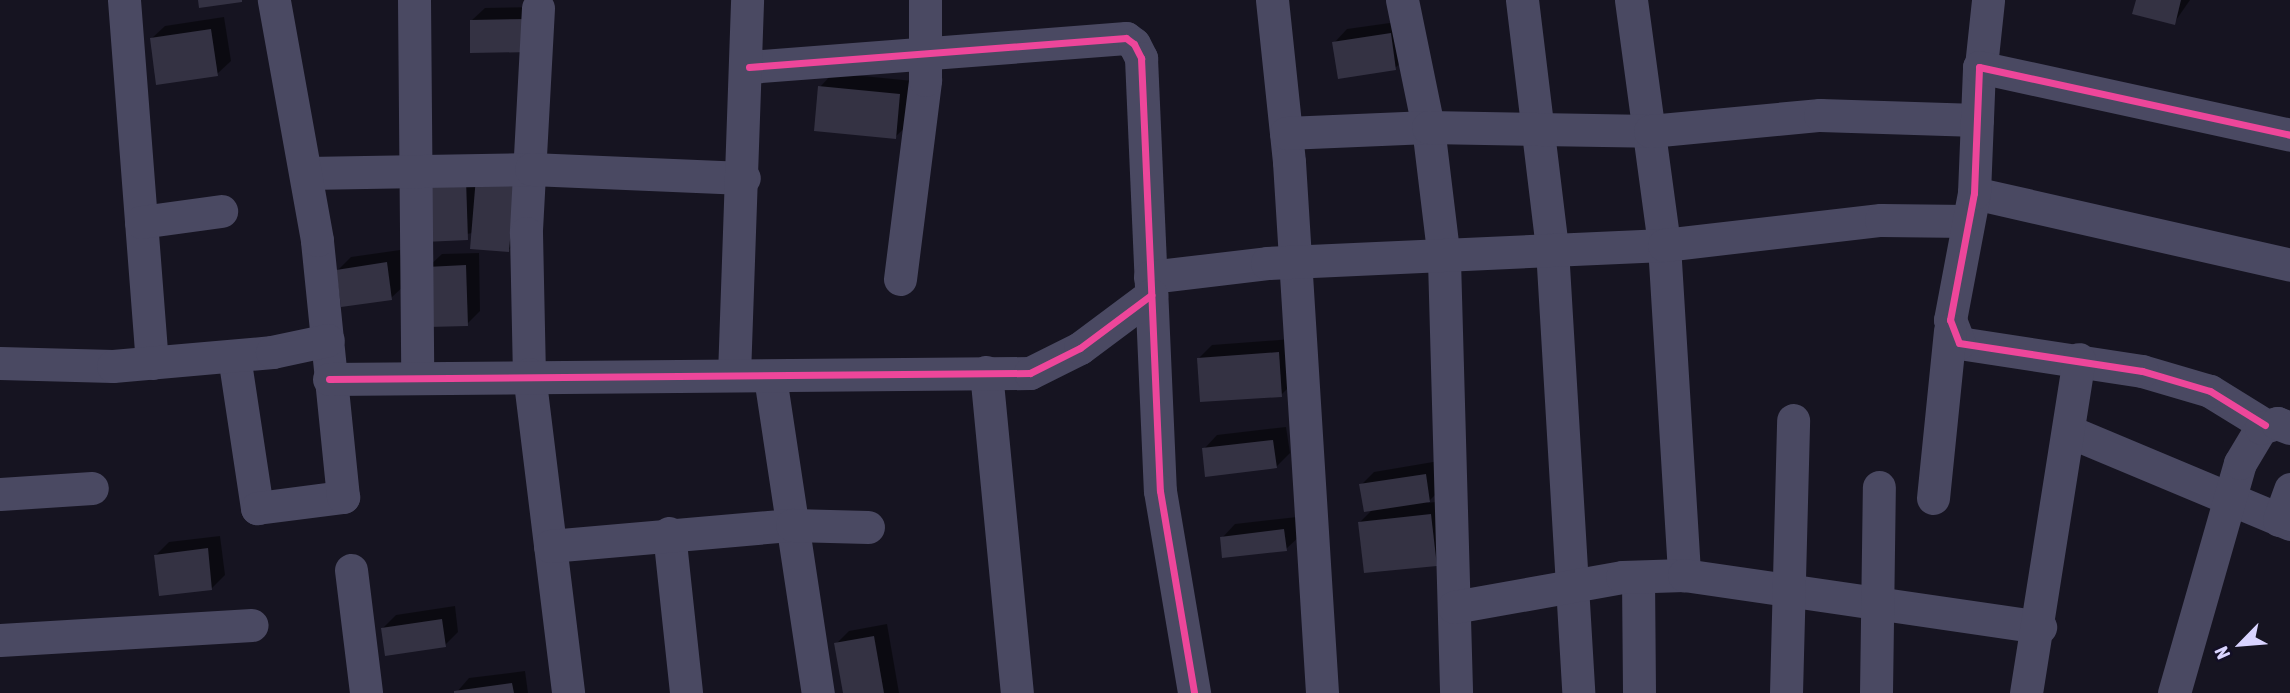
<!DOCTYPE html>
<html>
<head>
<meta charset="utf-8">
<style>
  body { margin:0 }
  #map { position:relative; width:2290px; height:693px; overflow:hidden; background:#161421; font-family:"Asap Condensed",sans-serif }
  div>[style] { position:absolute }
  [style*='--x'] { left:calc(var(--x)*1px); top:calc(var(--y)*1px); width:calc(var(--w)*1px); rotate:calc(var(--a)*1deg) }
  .shadow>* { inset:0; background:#0007 }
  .building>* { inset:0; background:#343243 }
  .street>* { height:33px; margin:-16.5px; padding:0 16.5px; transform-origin:16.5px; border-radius:16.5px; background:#4a4962 }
  .cycleway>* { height:7px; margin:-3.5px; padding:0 3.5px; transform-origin:3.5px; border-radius:3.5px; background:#ed469a }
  span { translate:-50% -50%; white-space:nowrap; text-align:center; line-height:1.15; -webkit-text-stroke:6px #130f26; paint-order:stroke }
  .north { position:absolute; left:2206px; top:609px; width:70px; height:70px; -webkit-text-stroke:5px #130f26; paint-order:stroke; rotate:245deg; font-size:19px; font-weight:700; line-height:28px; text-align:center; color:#d9d4ff }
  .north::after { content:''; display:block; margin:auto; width:24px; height:32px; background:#d9d4ff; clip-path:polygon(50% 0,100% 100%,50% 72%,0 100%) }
</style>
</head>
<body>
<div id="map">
  <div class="shadow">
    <i style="clip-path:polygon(2138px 0,2190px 0,2174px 23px)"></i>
    <i style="clip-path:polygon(543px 7px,543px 37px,471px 21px,485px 8px)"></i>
    <i style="clip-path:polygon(224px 17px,231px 61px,217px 74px,151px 39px,165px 26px)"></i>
    <i style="clip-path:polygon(1404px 21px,1409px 55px,1395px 68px,1334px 43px,1347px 29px)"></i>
    <i style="clip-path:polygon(833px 73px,913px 81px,909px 124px,895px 137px,820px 87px)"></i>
    <i style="clip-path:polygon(479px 167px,521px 237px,508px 251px,473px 233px,426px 240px)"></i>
    <i style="clip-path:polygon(400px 250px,405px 285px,391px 298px,338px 270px,351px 257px)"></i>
    <i style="clip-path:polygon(479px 253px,480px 311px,467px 324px,428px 267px,442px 254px)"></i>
    <i style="clip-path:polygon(1292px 339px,1294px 382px,1281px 395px,1199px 358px,1212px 345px)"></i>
    <i style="clip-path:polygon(1286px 427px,1290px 453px,1276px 467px,1204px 449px,1217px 435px)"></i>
    <i style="clip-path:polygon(1439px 461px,1443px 487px,1427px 503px,1444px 501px,1436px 564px,1360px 522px,1373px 509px,1361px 485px,1374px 472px)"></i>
    <i style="clip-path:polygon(1297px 517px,1300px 536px,1286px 549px,1222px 538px,1235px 524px)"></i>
    <i style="clip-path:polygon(220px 536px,225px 575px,212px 588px,156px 555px,169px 542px)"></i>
    <i style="clip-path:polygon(455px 606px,458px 632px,445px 645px,383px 628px,396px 615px)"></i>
    <i style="clip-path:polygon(887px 624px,899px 693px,845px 693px,836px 644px,849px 631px)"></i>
    <i style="clip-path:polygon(525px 671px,528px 693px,456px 693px,469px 678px)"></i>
  </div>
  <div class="building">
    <i style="clip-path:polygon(198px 0,242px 0,242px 2px,199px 8px)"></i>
    <i style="clip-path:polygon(2136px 0,2181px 0,2175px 25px,2132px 14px)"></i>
    <i style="clip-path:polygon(530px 19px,531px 52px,470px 53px,470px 20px)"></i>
    <i style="clip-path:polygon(211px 29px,218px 76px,156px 85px,150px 38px)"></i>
    <i style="clip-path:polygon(1391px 33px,1396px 70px,1338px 79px,1332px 42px)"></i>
    <i style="clip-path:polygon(818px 86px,900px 94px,896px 139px,814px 131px)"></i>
    <i style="clip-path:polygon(476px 177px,515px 180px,509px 252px,470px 249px)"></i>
    <i style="clip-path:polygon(466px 179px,468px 240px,424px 242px,422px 181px)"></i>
    <i style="clip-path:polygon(387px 262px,392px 300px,341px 307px,336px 270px)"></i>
    <i style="clip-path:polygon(466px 265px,468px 326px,428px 327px,426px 267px)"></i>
    <i style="clip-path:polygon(1279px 352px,1282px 397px,1200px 402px,1197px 358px)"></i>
    <i style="clip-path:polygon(1273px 440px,1277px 468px,1205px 477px,1202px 448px)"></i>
    <i style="clip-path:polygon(1426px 474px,1430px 502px,1364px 512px,1359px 484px)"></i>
    <i style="clip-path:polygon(1431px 514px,1437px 566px,1364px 573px,1358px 522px)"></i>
    <i style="clip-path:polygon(1284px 529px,1287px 551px,1222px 558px,1220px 537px)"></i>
    <i style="clip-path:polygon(208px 548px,212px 590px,159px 596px,154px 555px)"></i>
    <i style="clip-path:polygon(442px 619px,446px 647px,385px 656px,381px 628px)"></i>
    <i style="clip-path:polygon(874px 636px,884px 693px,843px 693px,834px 643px)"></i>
    <i style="clip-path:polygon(512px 683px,514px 693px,454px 693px,454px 691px)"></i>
  </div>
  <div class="street">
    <i style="--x:124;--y:0;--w:364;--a:85.6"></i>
    <i style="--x:414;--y:0;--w:377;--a:89.5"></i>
    <i style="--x:1272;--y:0;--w:163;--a:84"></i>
    <i style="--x:1289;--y:162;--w:532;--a:86.44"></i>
    <i style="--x:1402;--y:0;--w:130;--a:78.4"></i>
    <i style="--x:1428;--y:127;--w:134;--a:83.1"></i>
    <i style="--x:1444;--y:260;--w:433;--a:88.4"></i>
    <i style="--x:1522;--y:0;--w:251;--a:83.1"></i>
    <i style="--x:1552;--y:249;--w:445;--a:86.6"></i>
    <i style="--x:1631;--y:0;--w:247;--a:82.3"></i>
    <i style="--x:1664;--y:245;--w:331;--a:86.5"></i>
    <i style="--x:538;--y:8;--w:225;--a:93.1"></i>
    <i style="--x:526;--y:233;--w:141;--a:88.8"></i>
    <i style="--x:529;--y:374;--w:321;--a:83"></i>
    <i style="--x:1981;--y:66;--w:66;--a:-83.9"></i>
    <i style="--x:749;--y:67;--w:378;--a:-4.4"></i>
    <i style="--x:1126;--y:38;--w:10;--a:37"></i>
    <i style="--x:1134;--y:44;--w:16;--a:63"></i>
    <i style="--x:1141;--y:58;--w:433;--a:87.5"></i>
    <i style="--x:1160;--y:491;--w:205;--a:80.4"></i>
    <i style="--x:1286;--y:133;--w:142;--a:-2.4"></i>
    <i style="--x:1428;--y:127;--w:222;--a:1"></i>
    <i style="--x:1650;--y:131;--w:171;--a:-5.4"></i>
    <i style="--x:1820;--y:115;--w:157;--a:1.8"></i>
    <i style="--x:307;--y:173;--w:224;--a:-1"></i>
    <i style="--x:531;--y:169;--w:213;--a:2.4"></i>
    <i style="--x:1974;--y:193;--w:324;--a:12.8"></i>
    <i style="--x:141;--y:222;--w:81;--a:-7.8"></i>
    <i style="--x:1150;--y:277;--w:118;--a:-6.8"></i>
    <i style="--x:1267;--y:263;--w:397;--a:-2.6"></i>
    <i style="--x:1664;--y:245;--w:218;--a:-6.6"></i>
    <i style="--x:1881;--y:220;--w:87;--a:0.7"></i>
    <i style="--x:900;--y:279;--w:201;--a:-82.8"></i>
    <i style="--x:925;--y:80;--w:80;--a:-90"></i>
    <i style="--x:234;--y:356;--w:154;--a:81.4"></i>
    <i style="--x:257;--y:508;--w:87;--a:-7.3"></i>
    <i style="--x:343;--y:497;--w:258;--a:-95.8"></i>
    <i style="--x:317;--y:240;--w:244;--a:-100.2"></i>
    <i style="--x:0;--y:363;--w:113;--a:1.5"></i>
    <i style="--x:113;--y:366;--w:160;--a:-5"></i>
    <i style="--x:272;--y:352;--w:57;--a:-12.1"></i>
    <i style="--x:986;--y:372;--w:322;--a:84.5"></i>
    <i style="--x:734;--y:375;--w:375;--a:-88"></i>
    <i style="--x:770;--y:377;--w:320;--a:81.4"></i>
    <i style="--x:329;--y:379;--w:701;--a:-0.49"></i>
    <i style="--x:1030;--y:373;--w:56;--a:-26.6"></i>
    <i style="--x:1080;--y:348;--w:89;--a:-36.7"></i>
    <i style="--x:2265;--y:425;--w:65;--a:-148.3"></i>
    <i style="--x:2210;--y:391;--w:71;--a:-163.6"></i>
    <i style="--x:2142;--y:371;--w:185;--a:-171.3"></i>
    <i style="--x:1959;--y:343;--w:25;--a:-111"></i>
    <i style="--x:1950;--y:320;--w:129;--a:-79.3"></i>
    <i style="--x:1974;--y:193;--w:126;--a:-87.7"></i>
    <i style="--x:1979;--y:67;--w:318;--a:12.3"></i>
    <i style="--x:2068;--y:431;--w:241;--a:22.7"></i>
    <i style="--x:0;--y:494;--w:92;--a:-3.7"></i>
    <i style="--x:1933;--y:498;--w:169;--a:-84.2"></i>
    <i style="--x:2279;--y:520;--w:33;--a:-70"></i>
    <i style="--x:669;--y:533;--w:161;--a:83.9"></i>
    <i style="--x:550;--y:546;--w:243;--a:-5"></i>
    <i style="--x:792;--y:525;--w:76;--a:1.5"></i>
    <i style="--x:351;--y:570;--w:124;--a:83"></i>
    <i style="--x:1638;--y:577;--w:116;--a:89.5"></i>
    <i style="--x:1454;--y:607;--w:171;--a:-10.1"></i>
    <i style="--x:1622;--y:577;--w:62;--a:-1.8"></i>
    <i style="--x:1684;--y:575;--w:360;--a:8.3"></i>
    <i style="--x:0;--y:640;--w:252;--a:-3.4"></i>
    <i style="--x:1786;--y:693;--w:273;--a:-88.5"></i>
    <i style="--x:1876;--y:693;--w:206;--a:-89.2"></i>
    <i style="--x:2026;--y:693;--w:338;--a:-81"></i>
    <i style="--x:2174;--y:693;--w:239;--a:-74"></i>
    <i style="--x:2240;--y:463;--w:41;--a:-59"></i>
    <i style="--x:2261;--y:428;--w:17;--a:-17"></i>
    <i style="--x:2277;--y:423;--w:14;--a:21"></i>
  </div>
  <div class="cycleway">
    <i style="--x:749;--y:67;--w:378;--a:-4.4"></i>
    <i style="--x:1126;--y:38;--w:10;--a:37"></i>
    <i style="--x:1134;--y:44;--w:16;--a:63"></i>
    <i style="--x:1141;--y:58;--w:433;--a:87.5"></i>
    <i style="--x:1160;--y:491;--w:205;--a:80.4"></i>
    <i style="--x:329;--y:379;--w:701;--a:-0.49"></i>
    <i style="--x:1030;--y:373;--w:56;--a:-26.6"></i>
    <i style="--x:1080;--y:348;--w:89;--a:-36.7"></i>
    <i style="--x:2265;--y:425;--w:65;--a:-148.3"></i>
    <i style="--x:2210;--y:391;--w:71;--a:-163.6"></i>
    <i style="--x:2142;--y:371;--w:185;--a:-171.3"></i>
    <i style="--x:1959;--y:343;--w:25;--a:-111"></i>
    <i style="--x:1950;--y:320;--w:129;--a:-79.3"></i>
    <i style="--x:1974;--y:193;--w:126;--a:-87.7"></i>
    <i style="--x:1979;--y:67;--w:318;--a:12.3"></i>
  </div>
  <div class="north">N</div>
</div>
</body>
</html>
